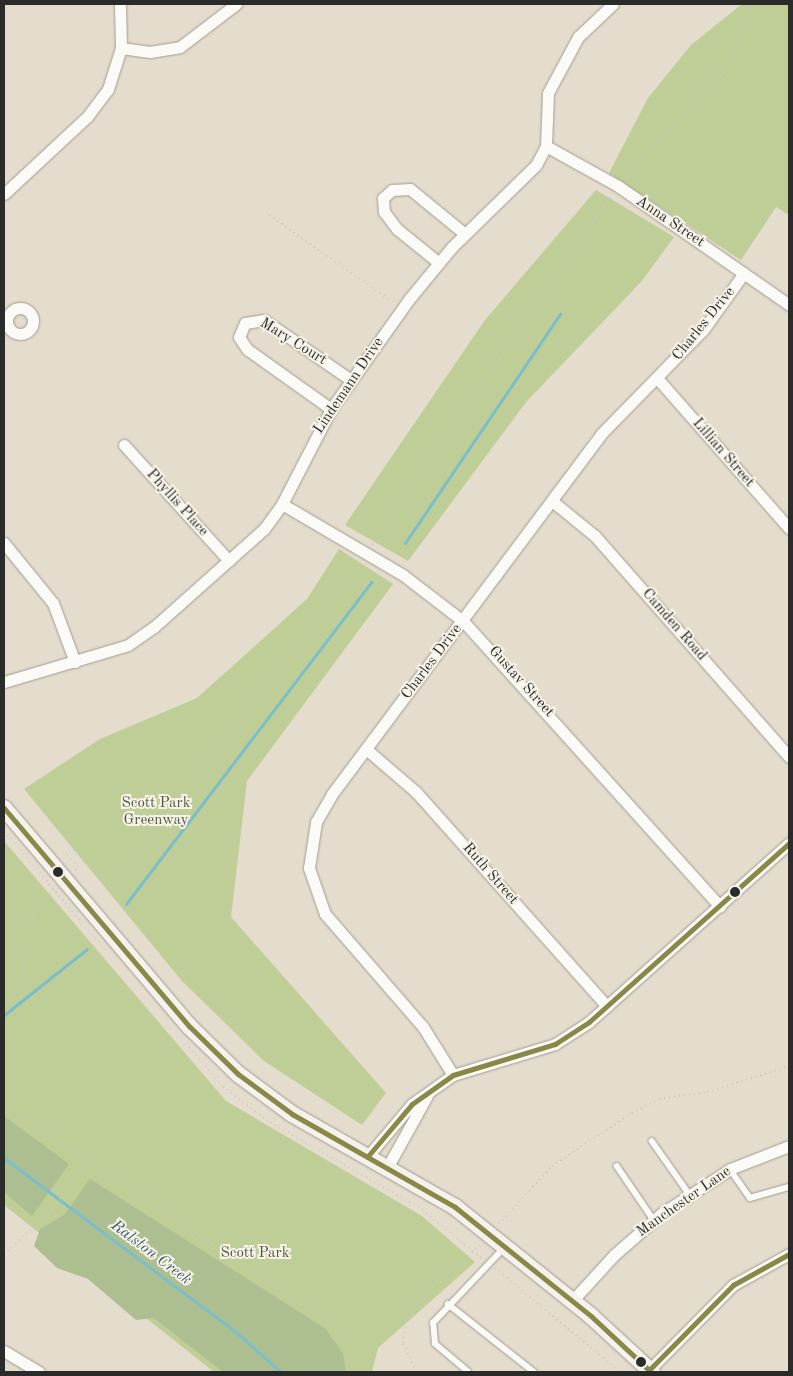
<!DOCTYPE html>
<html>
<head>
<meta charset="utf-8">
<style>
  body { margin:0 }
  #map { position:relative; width:793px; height:1376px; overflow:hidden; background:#e4dccc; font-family:"Old Standard TT",serif }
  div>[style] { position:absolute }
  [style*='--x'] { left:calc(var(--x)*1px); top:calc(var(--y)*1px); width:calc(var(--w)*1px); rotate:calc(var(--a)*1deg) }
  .green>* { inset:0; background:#bfce97 }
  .forest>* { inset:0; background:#adbf91 }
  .stream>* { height:3px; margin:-1.5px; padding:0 1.5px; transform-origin:1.5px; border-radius:1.5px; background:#79beca }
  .path>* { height:2px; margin-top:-1px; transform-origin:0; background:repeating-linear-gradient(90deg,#c9c7c3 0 1px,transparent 0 5px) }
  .roads { filter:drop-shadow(0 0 1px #a19d93) drop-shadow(0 0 1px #a19d93) }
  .lane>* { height:5.5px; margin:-2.75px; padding:0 2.75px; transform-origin:2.75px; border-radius:2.75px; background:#fbfaf7 }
  .street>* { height:11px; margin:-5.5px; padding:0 5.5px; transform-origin:5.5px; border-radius:5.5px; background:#fbfaf7 }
  .street>.ring { margin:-5.5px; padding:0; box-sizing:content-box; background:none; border:11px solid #fbfaf7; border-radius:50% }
  .secondary>* { height:16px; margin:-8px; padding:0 8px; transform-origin:8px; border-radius:8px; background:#f5f1ec }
  .bus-1>* { height:5px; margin:-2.5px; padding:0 2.5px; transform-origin:2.5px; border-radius:2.5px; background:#888847 }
  .dots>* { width:14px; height:14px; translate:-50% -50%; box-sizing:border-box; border:2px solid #f7f3e8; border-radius:50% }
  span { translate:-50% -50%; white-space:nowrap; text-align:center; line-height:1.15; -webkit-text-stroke:4px #f7f3e8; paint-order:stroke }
  .street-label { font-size:15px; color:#2b2b2b }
  .park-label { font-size:15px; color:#4e583e }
  .water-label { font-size:16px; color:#365a62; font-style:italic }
  .frame { position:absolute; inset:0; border:5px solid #2b2b2b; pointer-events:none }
</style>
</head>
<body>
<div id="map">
  <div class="green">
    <i style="clip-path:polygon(742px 4px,789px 4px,789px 215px,776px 207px,741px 260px,609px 173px,648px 98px,691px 45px)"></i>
    <i style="clip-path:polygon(596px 190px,674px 237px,641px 282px,527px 401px,408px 561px,345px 525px,485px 320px)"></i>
    <i style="clip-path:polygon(339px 549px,393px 584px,247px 781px,231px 917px,386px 1093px,362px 1125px,264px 1061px,182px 981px,24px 789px,100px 739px,197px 698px,307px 599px)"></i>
    <i style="clip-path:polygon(4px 841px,226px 1101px,422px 1216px,475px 1262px,378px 1348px,372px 1372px,214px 1372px,4px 1205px)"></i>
  </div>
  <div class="forest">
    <i style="clip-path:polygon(4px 1116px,69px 1164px,32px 1216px,4px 1192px)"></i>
    <i style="clip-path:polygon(90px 1179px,326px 1329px,343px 1354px,346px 1372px,223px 1372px,154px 1318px,136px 1320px,88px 1279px,57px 1268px,34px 1246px,40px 1229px,64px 1215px)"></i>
  </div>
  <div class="stream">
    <i style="--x:405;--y:543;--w:277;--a:-55.9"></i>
    <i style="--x:126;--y:904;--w:405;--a:-52.7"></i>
    <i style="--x:4;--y:1015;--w:106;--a:-38.5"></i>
    <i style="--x:4;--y:1158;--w:293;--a:36.9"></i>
    <i style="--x:238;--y:1334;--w:57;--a:41.5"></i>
  </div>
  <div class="path">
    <i style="--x:624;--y:178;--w:151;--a:-46.6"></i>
    <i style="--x:728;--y:68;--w:68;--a:-70.2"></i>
    <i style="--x:269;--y:215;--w:153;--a:35.1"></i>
    <i style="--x:373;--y:545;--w:422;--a:-55.7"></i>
    <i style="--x:4;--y:831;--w:157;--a:49.6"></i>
    <i style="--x:75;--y:870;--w:4;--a:-45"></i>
    <i style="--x:78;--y:867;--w:18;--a:-133"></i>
    <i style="--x:66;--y:854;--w:8;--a:-30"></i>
    <i style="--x:73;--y:850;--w:51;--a:45"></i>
    <i style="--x:109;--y:886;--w:7;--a:0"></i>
    <i style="--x:116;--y:886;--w:405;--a:-52.7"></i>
    <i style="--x:4;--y:991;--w:27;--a:-42"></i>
    <i style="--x:24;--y:973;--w:61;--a:-80.5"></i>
    <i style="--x:34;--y:913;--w:31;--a:-50"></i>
    <i style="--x:186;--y:1043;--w:57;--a:49.9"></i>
    <i style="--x:223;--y:1087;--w:54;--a:37.5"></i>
    <i style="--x:266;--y:1120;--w:175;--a:29.8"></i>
    <i style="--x:418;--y:1207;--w:83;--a:38.7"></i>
    <i style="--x:4;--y:1105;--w:392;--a:33.8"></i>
    <i style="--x:330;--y:1323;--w:26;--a:51"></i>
    <i style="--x:346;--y:1343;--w:30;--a:75"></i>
    <i style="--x:499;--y:1224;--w:79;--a:-47.6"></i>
    <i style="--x:552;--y:1166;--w:96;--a:-33.5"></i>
    <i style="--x:632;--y:1113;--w:30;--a:-27"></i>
    <i style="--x:659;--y:1099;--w:49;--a:-8.1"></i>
    <i style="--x:708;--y:1092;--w:85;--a:-17.8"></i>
    <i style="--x:4;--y:1254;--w:69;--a:-43.2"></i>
    <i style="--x:54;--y:1207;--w:53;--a:-55.7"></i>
    <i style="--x:495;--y:1268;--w:163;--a:39.8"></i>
    <i style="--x:416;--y:1372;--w:32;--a:-114"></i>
    <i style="--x:403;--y:1343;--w:20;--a:-81"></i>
    <i style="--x:406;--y:1323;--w:52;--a:-53.6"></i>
    <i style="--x:437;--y:1281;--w:57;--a:-39.3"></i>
  </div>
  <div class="roads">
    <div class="lane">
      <i style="--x:652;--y:1141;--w:66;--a:54.9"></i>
      <i style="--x:617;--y:1166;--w:65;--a:55.6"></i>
      <i style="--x:730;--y:1169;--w:35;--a:55"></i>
      <i style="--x:750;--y:1198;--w:41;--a:-15.8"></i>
      <i style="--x:448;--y:1304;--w:110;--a:38.3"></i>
      <i style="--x:468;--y:1372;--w:43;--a:-139.7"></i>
      <i style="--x:435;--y:1344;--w:21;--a:-95"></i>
      <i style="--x:433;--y:1323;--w:103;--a:-46.6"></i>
    </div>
    <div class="street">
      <i style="--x:121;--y:48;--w:29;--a:8"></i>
      <i style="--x:150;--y:52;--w:30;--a:-9"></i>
      <i style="--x:180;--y:47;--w:71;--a:-37.5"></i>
      <i style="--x:546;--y:146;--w:82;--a:29.1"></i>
      <i style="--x:618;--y:186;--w:208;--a:34.8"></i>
      <i style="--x:4;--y:194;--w:113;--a:-42.9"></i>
      <i style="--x:87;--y:117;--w:35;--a:-53"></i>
      <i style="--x:108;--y:89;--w:43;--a:-72.4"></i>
      <i style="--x:121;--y:48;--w:44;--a:-91.3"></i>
      <i style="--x:439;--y:263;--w:54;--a:-141"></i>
      <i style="--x:397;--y:229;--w:21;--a:-127"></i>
      <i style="--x:384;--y:212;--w:14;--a:-94"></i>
      <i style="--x:383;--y:198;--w:12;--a:-42"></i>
      <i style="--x:392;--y:190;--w:18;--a:-3"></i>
      <i style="--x:410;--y:189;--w:71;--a:39.3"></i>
      <i class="ring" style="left:7px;top:308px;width:15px;height:15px"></i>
      <i style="--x:657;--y:378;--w:200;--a:48.7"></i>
      <i style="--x:331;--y:409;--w:103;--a:-144.5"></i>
      <i style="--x:247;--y:349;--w:14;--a:-124"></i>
      <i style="--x:239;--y:337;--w:15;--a:-67"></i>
      <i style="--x:245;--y:323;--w:19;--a:-9"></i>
      <i style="--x:264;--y:320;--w:106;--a:34.6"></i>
      <i style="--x:124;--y:445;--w:156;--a:47.8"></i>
      <i style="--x:552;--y:501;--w:55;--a:39.1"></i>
      <i style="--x:595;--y:536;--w:294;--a:48.7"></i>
      <i style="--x:282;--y:504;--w:140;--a:30.4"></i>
      <i style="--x:403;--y:575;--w:76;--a:37.5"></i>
      <i style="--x:463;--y:621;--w:384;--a:48"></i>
      <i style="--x:4;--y:543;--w:77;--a:50.8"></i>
      <i style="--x:53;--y:603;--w:63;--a:69.6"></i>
      <i style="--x:4;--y:682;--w:129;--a:-16.6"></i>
      <i style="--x:128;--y:645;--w:32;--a:-35"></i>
      <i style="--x:154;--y:627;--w:147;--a:-41.7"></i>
      <i style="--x:264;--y:529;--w:31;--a:-54"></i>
      <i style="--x:282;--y:504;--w:107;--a:-62.7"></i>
      <i style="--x:331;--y:409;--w:136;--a:-54.6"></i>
      <i style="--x:410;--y:298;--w:66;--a:-50.5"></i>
      <i style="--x:452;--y:247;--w:117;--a:-44.3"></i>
      <i style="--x:536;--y:165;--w:21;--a:-62"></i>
      <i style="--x:546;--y:146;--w:53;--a:-87.8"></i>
      <i style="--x:548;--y:93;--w:64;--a:-61.8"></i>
      <i style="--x:578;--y:37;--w:48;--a:-43.3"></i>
      <i style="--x:366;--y:749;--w:66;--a:40.7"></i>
      <i style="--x:416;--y:792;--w:287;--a:48.3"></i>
      <i style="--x:453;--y:1075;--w:57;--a:-122"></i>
      <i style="--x:423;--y:1027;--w:150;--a:-130.9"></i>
      <i style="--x:325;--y:914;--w:49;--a:-109.2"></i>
      <i style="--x:309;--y:868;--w:47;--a:-81.3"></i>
      <i style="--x:316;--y:822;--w:32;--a:-60"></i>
      <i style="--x:332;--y:794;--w:449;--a:-53.2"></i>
      <i style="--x:601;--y:434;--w:146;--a:-45.6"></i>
      <i style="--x:703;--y:330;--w:70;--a:-54.3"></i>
      <i style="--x:368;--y:1156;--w:68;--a:-49.8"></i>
      <i style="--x:412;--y:1104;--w:50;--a:-35.3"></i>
      <i style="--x:453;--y:1075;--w:107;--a:-16.9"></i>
      <i style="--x:555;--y:1044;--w:40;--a:-32.9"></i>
      <i style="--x:589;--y:1022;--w:268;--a:-41.8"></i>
      <i style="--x:388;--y:1166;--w:80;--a:-60.9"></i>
      <i style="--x:572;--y:1301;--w:62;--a:-47.6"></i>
      <i style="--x:614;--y:1255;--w:64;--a:-41.2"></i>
      <i style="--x:662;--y:1213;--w:81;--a:-32.9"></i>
      <i style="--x:730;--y:1169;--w:63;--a:-21.3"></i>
      <i style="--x:4;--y:1351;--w:41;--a:31"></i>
      <i style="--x:649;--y:1370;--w:120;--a:-45.3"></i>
      <i style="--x:733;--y:1285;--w:64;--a:-29"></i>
    </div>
    <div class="secondary">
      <i style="--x:4;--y:808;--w:287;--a:49.7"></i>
      <i style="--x:190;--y:1027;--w:67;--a:44.4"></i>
      <i style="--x:238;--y:1074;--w:67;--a:36.5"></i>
      <i style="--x:292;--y:1114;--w:188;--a:29.7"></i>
      <i style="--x:455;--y:1207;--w:174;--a:38.7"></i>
      <i style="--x:591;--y:1316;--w:83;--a:42.6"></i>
    </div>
  </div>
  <div class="bus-1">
    <i style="--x:4;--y:808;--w:287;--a:49.7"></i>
    <i style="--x:190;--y:1027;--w:67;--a:44.4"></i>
    <i style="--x:238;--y:1074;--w:67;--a:36.5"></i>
    <i style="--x:292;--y:1114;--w:188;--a:29.7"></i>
    <i style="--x:455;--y:1207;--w:174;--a:38.7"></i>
    <i style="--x:591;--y:1316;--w:79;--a:43"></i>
    <i style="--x:649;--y:1370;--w:120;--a:-45.3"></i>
    <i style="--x:733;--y:1285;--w:64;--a:-29"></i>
    <i style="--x:368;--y:1156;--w:68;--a:-49.8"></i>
    <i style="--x:412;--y:1104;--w:50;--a:-35.3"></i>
    <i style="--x:453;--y:1075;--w:107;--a:-16.9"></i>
    <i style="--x:555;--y:1044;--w:40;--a:-32.9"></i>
    <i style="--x:589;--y:1022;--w:268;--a:-41.8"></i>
  </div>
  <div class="dots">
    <i style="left:58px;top:872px;background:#2b2b2b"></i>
    <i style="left:735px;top:892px;background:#2b2b2b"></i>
    <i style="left:641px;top:1362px;background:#2b2b2b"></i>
  </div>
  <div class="street-label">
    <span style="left:670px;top:222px;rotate:34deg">Anna Street</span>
    <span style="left:704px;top:324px;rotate:-51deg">Charles Drive</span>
    <span style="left:293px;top:342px;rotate:32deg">Mary Court</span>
    <span style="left:349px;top:386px;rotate:-56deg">Lindemann Drive</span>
    <span style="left:723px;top:453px;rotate:49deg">Lillian Street</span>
    <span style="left:177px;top:503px;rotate:48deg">Phyllis Place</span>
    <span style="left:674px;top:625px;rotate:49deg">Camden Road</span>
    <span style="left:432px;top:662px;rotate:-53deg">Charles Drive</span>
    <span style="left:521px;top:682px;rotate:48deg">Gustav Street</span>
    <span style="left:490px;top:874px;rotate:49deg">Ruth Street</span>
    <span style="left:684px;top:1202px;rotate:-35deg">Manchester Lane</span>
  </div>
  <div class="park-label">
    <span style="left:156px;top:812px">Scott Park<br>Greenway</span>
    <span style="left:255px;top:1254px">Scott Park</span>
  </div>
  <div class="water-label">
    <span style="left:151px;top:1253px;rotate:37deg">Ralston Creek</span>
  </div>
  <div class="frame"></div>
</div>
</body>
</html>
